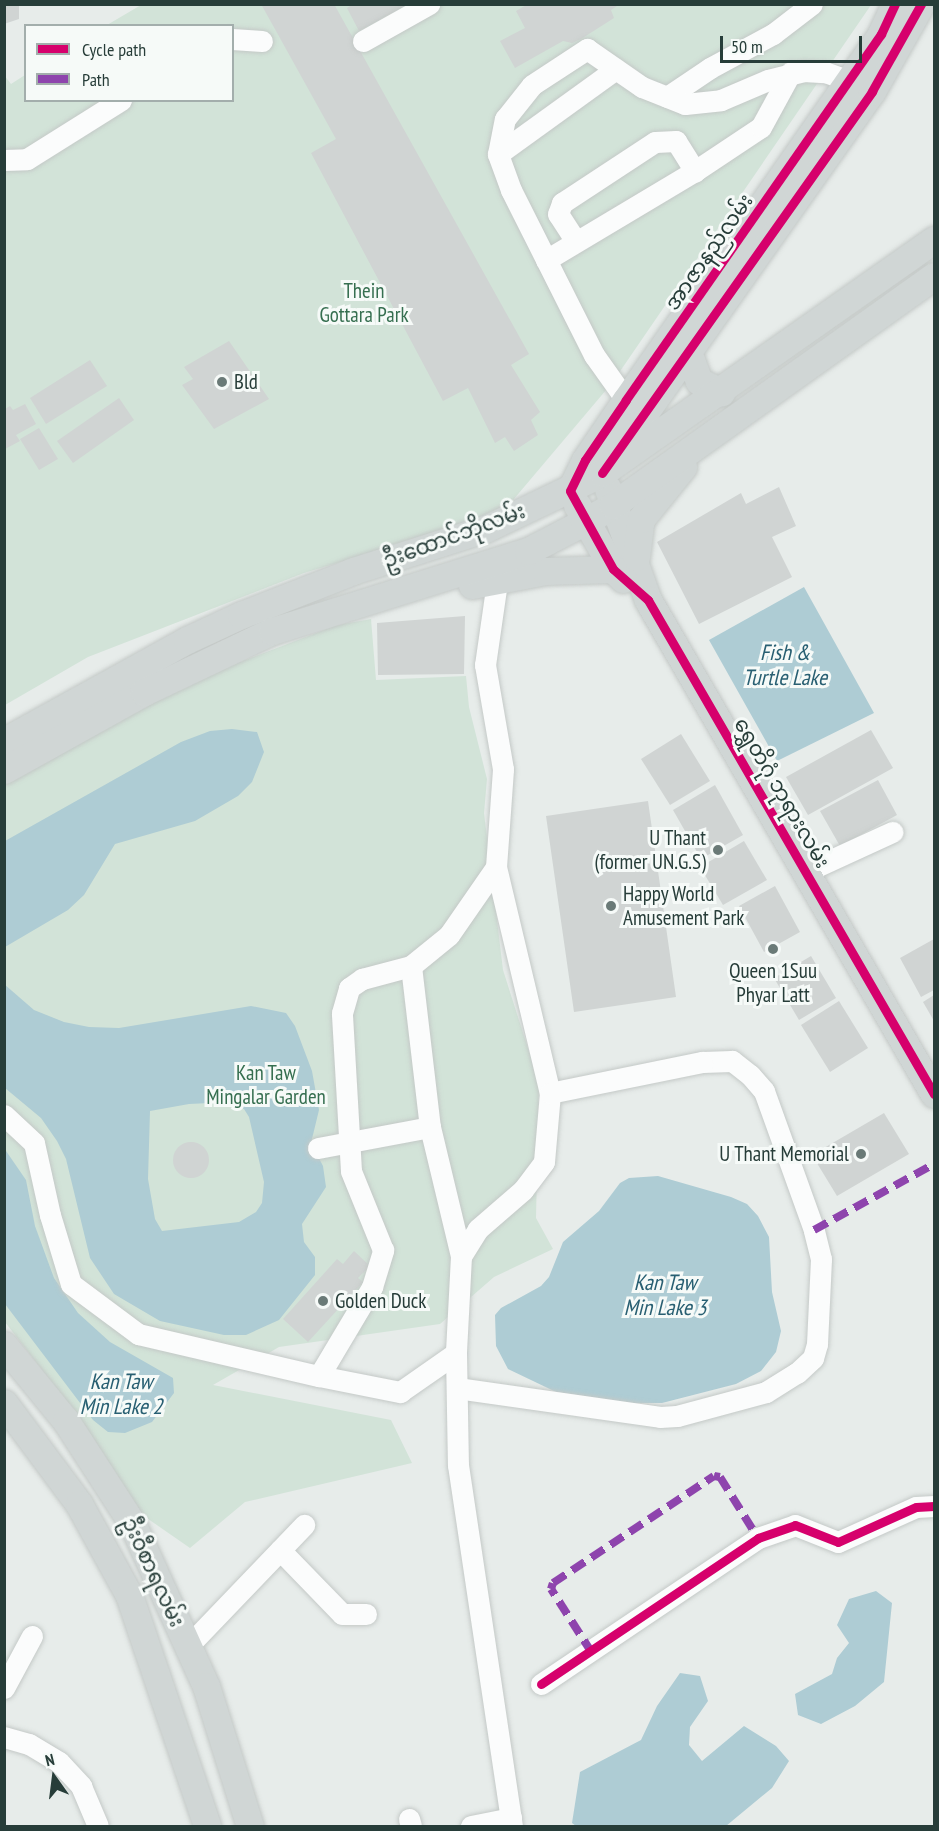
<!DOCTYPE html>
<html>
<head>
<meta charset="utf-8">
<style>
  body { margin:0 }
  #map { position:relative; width:939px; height:1831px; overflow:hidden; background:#e7ecea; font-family:"PT Sans Narrow","Noto Sans Myanmar",sans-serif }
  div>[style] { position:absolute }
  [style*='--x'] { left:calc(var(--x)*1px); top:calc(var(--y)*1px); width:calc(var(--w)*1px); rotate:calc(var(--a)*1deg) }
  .green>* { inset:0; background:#d2e3d8 }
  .water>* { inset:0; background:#aeccd4 }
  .building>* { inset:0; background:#d0d4d3 }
  .round { border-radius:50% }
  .roads { filter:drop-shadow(0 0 2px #c4c9c7) drop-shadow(0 0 2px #c4c9c7) }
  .minor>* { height:21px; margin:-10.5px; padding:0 10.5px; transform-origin:10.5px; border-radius:10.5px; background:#fbfcfc }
  .major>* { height:27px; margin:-13.5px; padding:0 13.5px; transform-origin:13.5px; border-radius:13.5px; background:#d0d6d5 }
  .quiet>* { height:8px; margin-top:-4px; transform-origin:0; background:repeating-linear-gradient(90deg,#8e44ad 0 15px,transparent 0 23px) }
  .cycleway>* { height:9px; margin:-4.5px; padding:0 4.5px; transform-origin:4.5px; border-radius:4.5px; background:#d6006c }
  .dots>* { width:16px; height:16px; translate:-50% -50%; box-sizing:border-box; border:3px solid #f6faf8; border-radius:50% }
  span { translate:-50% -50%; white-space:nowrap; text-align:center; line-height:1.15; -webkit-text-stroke:6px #f6faf8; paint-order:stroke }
  .street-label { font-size:21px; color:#273d39 }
  .park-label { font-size:21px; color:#366f50 }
  .poi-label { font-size:21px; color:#273d39 }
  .left { translate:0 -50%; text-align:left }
  .right { translate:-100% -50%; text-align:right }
  .water-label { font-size:22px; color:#285f72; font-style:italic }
  .frame { position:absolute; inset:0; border:6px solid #273d39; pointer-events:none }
  .legend { position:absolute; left:24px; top:24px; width:210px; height:78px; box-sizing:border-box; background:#f6faf8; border:2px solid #a3aeac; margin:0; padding:8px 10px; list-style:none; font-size:18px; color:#273d39 }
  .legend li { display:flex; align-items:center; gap:12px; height:30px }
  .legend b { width:30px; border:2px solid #a3aeac }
  .north { position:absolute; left:24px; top:1747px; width:60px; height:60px; -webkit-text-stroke:4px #f6faf8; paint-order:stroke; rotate:346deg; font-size:16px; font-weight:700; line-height:24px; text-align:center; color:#273d39 }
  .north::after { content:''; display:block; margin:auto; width:21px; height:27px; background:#273d39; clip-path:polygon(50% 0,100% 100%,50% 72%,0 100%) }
  .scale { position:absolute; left:720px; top:36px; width:142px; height:27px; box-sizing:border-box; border:3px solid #273d39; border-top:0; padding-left:8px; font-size:18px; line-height:21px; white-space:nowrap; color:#273d39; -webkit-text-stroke:4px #f6faf8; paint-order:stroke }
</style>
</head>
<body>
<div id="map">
  <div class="green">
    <i style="clip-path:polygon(141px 5px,871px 5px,612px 383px,502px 513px,304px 573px,88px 657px,5px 705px,4px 75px,11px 84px,25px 75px,26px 100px,232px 100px,232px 26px,107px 25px)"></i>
    <i style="clip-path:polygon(371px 619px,376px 680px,466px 676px,469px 707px,487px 779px,484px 813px,503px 970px,539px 1083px,536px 1218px,553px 1249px,494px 1277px,440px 1324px,279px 1347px,213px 1385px,391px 1420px,412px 1463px,245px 1502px,190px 1548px,128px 1505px,59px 1392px,5px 1322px,5px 781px,159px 693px,337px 625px)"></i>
  </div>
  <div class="water">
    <i style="clip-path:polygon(804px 587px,874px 713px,777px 761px,709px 640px)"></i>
    <i style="clip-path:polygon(232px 729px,257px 732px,264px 752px,252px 782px,238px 796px,195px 821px,115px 844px,84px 895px,68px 910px,5px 947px,5px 841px,181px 742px,210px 731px)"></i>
    <i style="clip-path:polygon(evenodd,4px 984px,34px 1010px,64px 1022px,89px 1027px,119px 1028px,251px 1006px,286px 1013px,295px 1026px,312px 1071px,319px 1110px,311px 1143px,323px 1166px,326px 1187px,302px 1224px,304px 1242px,315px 1257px,315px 1275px,279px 1320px,246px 1335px,224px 1335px,160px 1321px,114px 1294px,90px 1258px,66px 1159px,57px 1141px,41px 1118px,5px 1088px,4px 984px,230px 1102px,244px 1109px,249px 1117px,264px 1182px,262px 1203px,256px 1212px,239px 1222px,162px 1231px,155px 1219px,148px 1179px,150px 1111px,189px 1104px,230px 1102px)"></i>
    <i style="clip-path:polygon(4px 1148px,26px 1180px,35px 1226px,54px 1278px,78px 1313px,110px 1342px,173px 1378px,174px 1393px,152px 1422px,125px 1433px,108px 1432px,93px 1420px,5px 1304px)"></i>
    <i style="clip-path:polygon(658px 1176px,731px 1197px,747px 1204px,758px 1216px,769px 1237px,772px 1292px,781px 1331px,776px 1352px,761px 1371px,736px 1384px,662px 1403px,628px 1403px,556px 1392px,508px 1369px,496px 1346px,495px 1315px,501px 1308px,541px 1286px,549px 1277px,563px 1242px,599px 1211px,620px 1183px,629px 1178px)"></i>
    <i style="clip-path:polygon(876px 1591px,892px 1603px,884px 1682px,855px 1706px,821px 1724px,798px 1715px,795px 1694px,832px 1674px,837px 1658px,849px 1643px,837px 1625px,849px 1599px)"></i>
    <i style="clip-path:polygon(680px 1673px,700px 1676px,708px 1701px,690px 1727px,689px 1745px,702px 1761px,744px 1726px,776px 1746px,789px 1761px,772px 1788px,726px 1826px,576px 1826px,572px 1823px,580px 1772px,641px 1740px,657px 1706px)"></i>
  </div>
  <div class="building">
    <i style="clip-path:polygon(4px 4px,19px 4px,19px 19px,4px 24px)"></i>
    <i style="clip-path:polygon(261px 4px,334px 4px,529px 354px,511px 365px,540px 412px,531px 420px,538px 435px,514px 451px,505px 437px,495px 443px,468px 388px,443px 401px,311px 153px,336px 139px)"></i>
    <i style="clip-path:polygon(353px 4px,408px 4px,359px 31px,347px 8px)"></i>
    <i style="clip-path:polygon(528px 4px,620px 4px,611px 10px,614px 18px,581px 39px,572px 43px,563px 41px,515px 68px,500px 41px,525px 28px,516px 11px)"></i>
    <i style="clip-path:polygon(229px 341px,269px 399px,214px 429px,182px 385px,193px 379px,184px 367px)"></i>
    <i style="clip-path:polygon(90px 360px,107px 386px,46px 424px,30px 398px)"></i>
    <i style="clip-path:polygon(119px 398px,134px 420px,73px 463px,57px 441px)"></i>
    <i style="clip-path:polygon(25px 404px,36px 424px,16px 435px,20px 441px,5px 449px,5px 409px,10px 406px,13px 410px)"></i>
    <i style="clip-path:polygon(39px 428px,58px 459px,39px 470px,20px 439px)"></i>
    <i style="clip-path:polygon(779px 487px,796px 526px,772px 537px,792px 577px,699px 624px,657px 542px,741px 493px,746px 504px)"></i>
    <i style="clip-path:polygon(465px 616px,464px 674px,378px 675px,377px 623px)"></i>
    <i style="clip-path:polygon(871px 730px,893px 768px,808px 815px,786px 777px)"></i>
    <i style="clip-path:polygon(681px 734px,710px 781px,670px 805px,641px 759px)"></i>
    <i style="clip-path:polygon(878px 780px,897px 815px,840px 846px,820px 811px)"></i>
    <i style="clip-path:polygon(715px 785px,743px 835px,701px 859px,673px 810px)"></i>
    <i style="clip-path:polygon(648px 801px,676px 997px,574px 1012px,546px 816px)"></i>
    <i style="clip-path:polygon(744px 841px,767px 880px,723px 905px,700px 867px)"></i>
    <i style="clip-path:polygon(775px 886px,800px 932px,764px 952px,739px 906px)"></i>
    <i style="clip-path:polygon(934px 939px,934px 990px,921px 997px,900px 958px)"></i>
    <i style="clip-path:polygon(811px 956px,836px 998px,799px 1020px,774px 978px)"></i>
    <i style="clip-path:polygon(934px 995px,934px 1021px,923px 1002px)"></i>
    <i style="clip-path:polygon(839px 1001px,868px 1048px,830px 1072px,801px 1025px)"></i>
    <i style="clip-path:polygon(884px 1113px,909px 1154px,837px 1196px,812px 1155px)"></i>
    <i class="round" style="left:173px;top:1142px;width:36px;height:36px"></i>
    <i style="clip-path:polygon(354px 1251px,370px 1266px,358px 1278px,363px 1282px,308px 1342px,283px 1319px,337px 1259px,343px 1264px)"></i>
  </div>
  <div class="roads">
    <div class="minor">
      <i style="--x:232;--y:39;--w:30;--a:4"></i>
      <i style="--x:363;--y:41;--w:76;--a:-29.3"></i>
      <i style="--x:667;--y:97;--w:52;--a:-34"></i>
      <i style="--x:710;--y:68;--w:72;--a:-28.4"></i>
      <i style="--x:773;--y:34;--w:49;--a:-37.6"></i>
      <i style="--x:498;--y:154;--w:145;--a:-35.8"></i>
      <i style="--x:4;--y:160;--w:23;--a:-2"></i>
      <i style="--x:27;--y:159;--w:111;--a:-32.1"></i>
      <i style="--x:575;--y:240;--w:31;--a:-123"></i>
      <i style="--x:558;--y:214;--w:12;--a:-70"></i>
      <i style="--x:562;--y:203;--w:111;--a:-33.3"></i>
      <i style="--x:655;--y:142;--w:21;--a:-3"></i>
      <i style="--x:676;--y:141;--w:36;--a:58"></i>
      <i style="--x:546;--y:260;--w:174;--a:-30.9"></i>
      <i style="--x:695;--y:171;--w:79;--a:-33.7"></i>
      <i style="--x:761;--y:127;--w:63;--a:-61.4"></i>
      <i style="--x:626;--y:400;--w:55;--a:-125.4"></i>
      <i style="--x:594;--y:355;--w:185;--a:-116.7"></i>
      <i style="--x:511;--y:190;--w:38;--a:-110"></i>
      <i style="--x:498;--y:154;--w:36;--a:-79"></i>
      <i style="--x:505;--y:119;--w:43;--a:-51.5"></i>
      <i style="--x:532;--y:85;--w:66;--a:-33.2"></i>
      <i style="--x:587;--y:49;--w:67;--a:34.6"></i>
      <i style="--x:642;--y:87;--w:46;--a:21.6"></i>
      <i style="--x:685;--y:104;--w:36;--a:-6"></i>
      <i style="--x:721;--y:100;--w:51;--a:-23.1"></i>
      <i style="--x:768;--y:80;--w:36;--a:-14"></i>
      <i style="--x:803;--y:71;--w:22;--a:3"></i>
      <i style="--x:825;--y:72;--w:40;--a:20.2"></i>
      <i style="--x:496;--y:867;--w:232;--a:76.6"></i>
      <i style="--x:550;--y:1093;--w:69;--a:95"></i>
      <i style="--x:544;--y:1162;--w:35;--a:127"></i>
      <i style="--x:523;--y:1190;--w:60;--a:139.1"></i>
      <i style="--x:478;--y:1229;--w:32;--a:122"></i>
      <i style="--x:461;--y:1256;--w:97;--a:93"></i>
      <i style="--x:456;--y:1353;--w:112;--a:89"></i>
      <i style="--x:458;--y:1465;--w:365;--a:81.5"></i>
      <i style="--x:807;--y:871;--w:94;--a:-24.6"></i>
      <i style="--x:411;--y:966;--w:162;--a:83.3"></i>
      <i style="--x:430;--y:1127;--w:133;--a:76.5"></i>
      <i style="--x:4;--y:1115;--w:41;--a:43"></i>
      <i style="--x:34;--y:1143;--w:74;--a:77.5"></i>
      <i style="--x:50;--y:1215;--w:72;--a:73.1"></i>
      <i style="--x:71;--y:1284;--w:84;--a:36.7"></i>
      <i style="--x:138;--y:1334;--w:186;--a:13.1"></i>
      <i style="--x:319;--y:1376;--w:104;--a:-59.2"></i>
      <i style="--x:372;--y:1287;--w:39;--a:-73"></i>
      <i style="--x:383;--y:1250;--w:85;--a:-112.1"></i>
      <i style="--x:351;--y:1171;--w:158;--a:-93.3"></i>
      <i style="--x:342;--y:1013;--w:26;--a:-74"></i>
      <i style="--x:349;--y:988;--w:16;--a:-35"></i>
      <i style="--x:362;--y:979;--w:51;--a:-14.9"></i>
      <i style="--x:411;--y:966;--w:49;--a:-39.2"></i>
      <i style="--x:449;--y:935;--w:83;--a:-55.3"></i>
      <i style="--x:496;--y:867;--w:98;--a:-85.9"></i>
      <i style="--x:503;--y:769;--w:106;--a:-99.8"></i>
      <i style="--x:485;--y:665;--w:98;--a:-81.8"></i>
      <i style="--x:318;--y:1148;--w:114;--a:-10.6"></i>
      <i style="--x:319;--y:1376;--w:83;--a:11.2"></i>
      <i style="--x:400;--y:1392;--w:68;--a:-34.9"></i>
      <i style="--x:457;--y:1388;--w:205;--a:8.1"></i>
      <i style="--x:660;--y:1417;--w:17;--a:-3"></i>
      <i style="--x:677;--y:1416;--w:92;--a:-15.1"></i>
      <i style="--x:766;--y:1392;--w:36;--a:-32"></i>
      <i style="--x:797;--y:1373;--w:22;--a:-43"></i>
      <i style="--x:813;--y:1358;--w:15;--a:-74"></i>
      <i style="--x:817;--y:1344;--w:85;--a:-87.3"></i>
      <i style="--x:821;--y:1259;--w:30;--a:-104"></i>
      <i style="--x:814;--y:1230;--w:148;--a:-109.8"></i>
      <i style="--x:764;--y:1091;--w:21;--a:-131"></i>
      <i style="--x:750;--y:1075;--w:23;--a:-142"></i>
      <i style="--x:732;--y:1061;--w:30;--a:178"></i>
      <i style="--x:702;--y:1062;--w:155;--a:168.5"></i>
      <i style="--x:280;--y:1550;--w:89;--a:45.9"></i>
      <i style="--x:342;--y:1614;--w:24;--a:0"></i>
      <i style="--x:188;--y:1646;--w:168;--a:-46.2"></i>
      <i style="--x:541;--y:1684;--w:262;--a:-33.9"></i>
      <i style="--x:758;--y:1538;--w:39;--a:-19"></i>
      <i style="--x:795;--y:1525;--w:46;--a:21.6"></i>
      <i style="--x:838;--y:1542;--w:85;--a:-24.2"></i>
      <i style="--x:916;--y:1507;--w:18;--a:-3"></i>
      <i style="--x:4;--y:1688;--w:59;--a:-61.7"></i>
      <i style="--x:4;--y:1737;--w:26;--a:16"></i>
      <i style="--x:29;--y:1744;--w:35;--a:31"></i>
      <i style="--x:59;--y:1762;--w:33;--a:47"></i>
      <i style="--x:81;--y:1786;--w:43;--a:67"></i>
      <i style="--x:409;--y:1819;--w:7;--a:74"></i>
      <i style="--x:471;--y:1826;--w:41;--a:-11.3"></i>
    </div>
    <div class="major">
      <i style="--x:689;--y:354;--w:29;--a:70"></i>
      <i style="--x:699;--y:381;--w:25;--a:27"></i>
      <i style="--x:613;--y:458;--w:449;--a:-54.8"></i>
      <i style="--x:872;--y:91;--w:100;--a:-60.6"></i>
      <i style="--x:608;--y:489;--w:118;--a:70.2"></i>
      <i style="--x:648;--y:600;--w:571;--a:59.93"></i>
      <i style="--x:570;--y:491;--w:34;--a:-64"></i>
      <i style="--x:585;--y:460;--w:73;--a:-55.7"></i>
      <i style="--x:626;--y:400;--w:446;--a:-55.1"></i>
      <i style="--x:881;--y:34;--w:33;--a:-65"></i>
      <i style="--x:577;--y:505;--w:73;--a:60.6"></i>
      <i style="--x:613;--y:569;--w:14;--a:45"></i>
      <i style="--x:636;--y:557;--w:38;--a:-83"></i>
      <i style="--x:641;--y:519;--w:67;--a:-51.1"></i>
      <i style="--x:472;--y:585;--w:75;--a:-10.7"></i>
      <i style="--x:546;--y:571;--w:67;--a:-1.7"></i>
      <i style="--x:4;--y:741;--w:209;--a:-28.9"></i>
      <i style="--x:187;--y:640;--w:60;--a:-24.8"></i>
      <i style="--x:241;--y:615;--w:120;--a:-21.4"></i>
      <i style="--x:353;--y:571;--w:139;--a:-17.7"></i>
      <i style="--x:485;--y:529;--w:130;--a:-25.6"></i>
      <i style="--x:602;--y:473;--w:406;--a:-35.1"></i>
      <i style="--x:4;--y:770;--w:160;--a:-29.1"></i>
      <i style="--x:144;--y:692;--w:142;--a:-25.5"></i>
      <i style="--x:272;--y:631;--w:268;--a:-17.4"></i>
      <i style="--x:528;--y:551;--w:63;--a:-27.4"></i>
      <i style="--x:584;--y:522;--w:34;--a:-30"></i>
      <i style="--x:613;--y:505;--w:394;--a:-35.5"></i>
      <i style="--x:4;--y:1345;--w:98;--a:50.8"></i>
      <i style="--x:66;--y:1421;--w:121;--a:57.1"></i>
      <i style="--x:132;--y:1523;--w:179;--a:65.6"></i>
      <i style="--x:206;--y:1686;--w:147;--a:72.6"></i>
      <i style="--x:4;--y:1403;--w:126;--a:53.4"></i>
      <i style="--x:79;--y:1504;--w:104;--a:61.2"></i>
      <i style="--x:129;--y:1595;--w:244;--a:71.3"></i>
    </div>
  </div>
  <div class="quiet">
    <i style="--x:814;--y:1230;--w:137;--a:-28.8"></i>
    <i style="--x:592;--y:1653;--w:76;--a:-122.6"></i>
    <i style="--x:551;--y:1589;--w:6;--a:-72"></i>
    <i style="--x:553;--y:1583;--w:193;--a:-33.6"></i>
    <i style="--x:714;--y:1476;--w:6;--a:9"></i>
    <i style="--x:720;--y:1477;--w:72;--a:58.1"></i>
  </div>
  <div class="cycleway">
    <i style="--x:895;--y:4;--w:33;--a:115"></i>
    <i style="--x:881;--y:34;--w:446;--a:124.9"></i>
    <i style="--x:626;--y:400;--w:73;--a:124.3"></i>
    <i style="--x:585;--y:460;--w:34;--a:116"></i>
    <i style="--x:570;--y:491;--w:89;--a:61.1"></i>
    <i style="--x:613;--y:569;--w:47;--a:41.5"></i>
    <i style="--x:648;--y:600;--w:571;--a:59.93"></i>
    <i style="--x:602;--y:473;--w:468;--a:-54.7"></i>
    <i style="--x:872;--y:91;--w:100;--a:-60.6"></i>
    <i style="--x:541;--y:1684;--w:262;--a:-33.9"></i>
    <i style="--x:758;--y:1538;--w:39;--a:-19"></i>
    <i style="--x:795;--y:1525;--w:46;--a:21.6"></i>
    <i style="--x:838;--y:1542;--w:85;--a:-24.2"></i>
    <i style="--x:916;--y:1507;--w:18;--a:-3"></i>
  </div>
  <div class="dots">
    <i style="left:222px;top:382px;background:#6a7a77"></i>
    <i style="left:718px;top:850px;background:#6a7a77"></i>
    <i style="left:611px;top:906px;background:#6a7a77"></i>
    <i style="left:773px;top:949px;background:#6a7a77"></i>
    <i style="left:861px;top:1154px;background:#6a7a77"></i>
    <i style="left:323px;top:1301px;background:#6a7a77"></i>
  </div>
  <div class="street-label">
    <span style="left:709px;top:252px;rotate:-55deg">အာဇာနည်လမ်း</span>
    <span style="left:454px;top:536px;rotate:-20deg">ဦးထောင်ဘိုလမ်း</span>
    <span style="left:782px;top:793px;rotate:60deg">ရွှေတိဂုံ ဘုရားလမ်း</span>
    <span style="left:153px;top:1572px;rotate:65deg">ဦးဝီစာရလမ်း</span>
  </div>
  <div class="park-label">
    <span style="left:364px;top:303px">Thein<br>Gottara Park</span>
    <span style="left:266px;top:1085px">Kan Taw<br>Mingalar Garden</span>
  </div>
  <div class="poi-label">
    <span class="left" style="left:234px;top:382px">Bld</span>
    <span class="right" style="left:706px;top:850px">U Thant<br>(former UN.G.S)</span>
    <span class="left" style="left:623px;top:906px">Happy World<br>Amusement Park</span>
    <span style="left:773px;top:983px">Queen 1Suu<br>Phyar Latt</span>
    <span class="right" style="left:849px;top:1154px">U Thant Memorial</span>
    <span class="left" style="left:335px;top:1301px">Golden Duck</span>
  </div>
  <div class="water-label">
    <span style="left:785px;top:665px">Fish &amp;<br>Turtle Lake</span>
    <span style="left:665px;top:1295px">Kan Taw<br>Min Lake 3</span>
    <span style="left:121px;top:1394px">Kan Taw<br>Min Lake 2</span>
  </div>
  <div class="frame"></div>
  <ul class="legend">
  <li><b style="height:8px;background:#d6006c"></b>Cycle path</li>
  <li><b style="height:8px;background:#8e44ad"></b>Path</li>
  </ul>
  <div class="north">N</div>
  <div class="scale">50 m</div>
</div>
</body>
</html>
